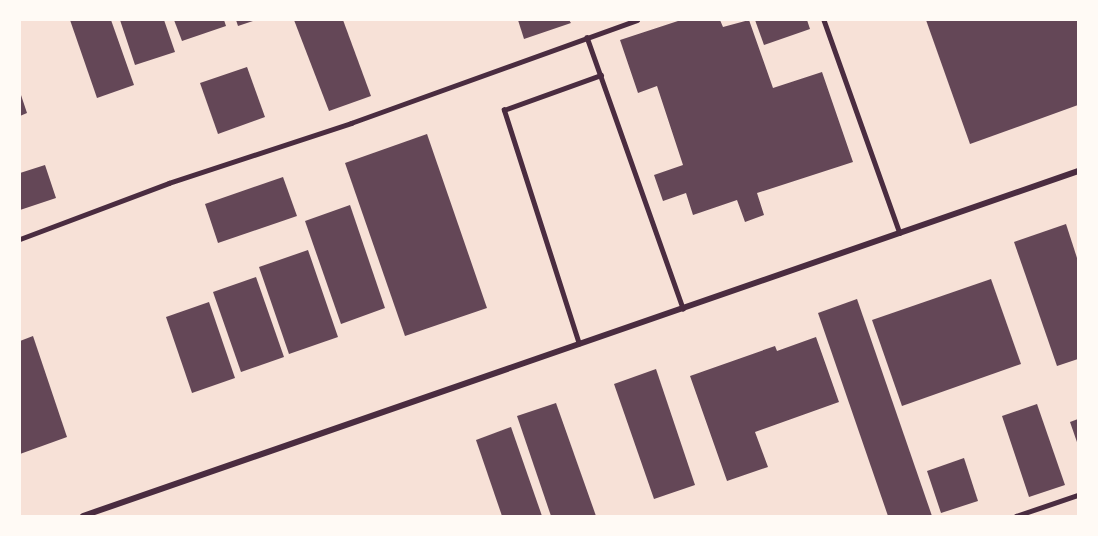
<!DOCTYPE html>
<html>
<head>
<meta charset="utf-8">
<style>
  body { margin:0 }
  #map { position:relative; width:1098px; height:536px; overflow:hidden; background:#f7e1d7; font-family:Roboto,sans-serif }
  div>[style] { position:absolute }
  [style*='--x'] { left:calc(var(--x)*1px); top:calc(var(--y)*1px); width:calc(var(--w)*1px); rotate:calc(var(--a)*1deg) }
  .building>* { inset:0; background:#644757 }
  .service>* { height:4.5px; margin:-2.25px; padding:0 2.25px; transform-origin:2.25px; border-radius:2.25px; background:#4a2c40 }
  .minor>* { height:6px; margin:-3px; padding:0 3px; transform-origin:3px; border-radius:3px; background:#4a2c40 }
  span { translate:-50% -50%; white-space:nowrap; text-align:center; line-height:1.15; -webkit-text-stroke:6px #fffaf5; paint-order:stroke }
  .frame { position:absolute; inset:0; border:21px solid #fffaf5; pointer-events:none }
</style>
</head>
<body>
<div id="map">
  <div class="building">
    <i style="clip-path:polygon(70px 20px,111px 20px,134px 85px,97px 98px)"></i>
    <i style="clip-path:polygon(120px 20px,164px 20px,175px 52px,135px 65px)"></i>
    <i style="clip-path:polygon(174px 20px,224px 20px,226px 26px,182px 41px)"></i>
    <i style="clip-path:polygon(236px 20px,256px 20px,238px 26px)"></i>
    <i style="clip-path:polygon(294px 20px,343px 20px,371px 96px,329px 111px)"></i>
    <i style="clip-path:polygon(518px 20px,569px 20px,571px 23px,524px 39px)"></i>
    <i style="clip-path:polygon(681px 20px,720px 20px,723px 27px,749px 20px,773px 88px,822px 72px,853px 162px,757px 193px,764px 215px,745px 222px,737px 200px,693px 215px,686px 193px,663px 201px,654px 175px,683px 165px,657px 86px,638px 93px,620px 40px)"></i>
    <i style="clip-path:polygon(755px 20px,807px 20px,810px 29px,764px 45px)"></i>
    <i style="clip-path:polygon(926px 20px,1078px 20px,1078px 105px,970px 144px)"></i>
    <i style="clip-path:polygon(247px 67px,265px 117px,218px 134px,200px 83px)"></i>
    <i style="clip-path:polygon(20px 92px,27px 113px,20px 116px)"></i>
    <i style="clip-path:polygon(427px 134px,487px 308px,405px 336px,345px 163px)"></i>
    <i style="clip-path:polygon(45px 165px,56px 198px,20px 210px,20px 173px)"></i>
    <i style="clip-path:polygon(283px 177px,297px 216px,218px 243px,205px 204px)"></i>
    <i style="clip-path:polygon(350px 205px,385px 308px,341px 324px,305px 221px)"></i>
    <i style="clip-path:polygon(1066px 224px,1078px 261px,1078px 359px,1057px 366px,1014px 242px)"></i>
    <i style="clip-path:polygon(308px 250px,338px 337px,289px 354px,259px 267px)"></i>
    <i style="clip-path:polygon(256px 277px,284px 357px,241px 372px,213px 292px)"></i>
    <i style="clip-path:polygon(991px 279px,1021px 364px,902px 406px,872px 320px)"></i>
    <i style="clip-path:polygon(857px 299px,932px 516px,888px 516px,818px 313px)"></i>
    <i style="clip-path:polygon(209px 302px,235px 378px,192px 393px,166px 317px)"></i>
    <i style="clip-path:polygon(33px 336px,67px 437px,20px 454px,20px 341px)"></i>
    <i style="clip-path:polygon(816px 337px,839px 402px,755px 432px,768px 467px,727px 481px,690px 376px,775px 346px,777px 351px)"></i>
    <i style="clip-path:polygon(656px 369px,695px 485px,654px 499px,614px 384px)"></i>
    <i style="clip-path:polygon(556px 403px,596px 516px,551px 516px,517px 416px)"></i>
    <i style="clip-path:polygon(1037px 404px,1065px 485px,1029px 497px,1002px 416px)"></i>
    <i style="clip-path:polygon(1078px 419px,1078px 445px,1070px 422px)"></i>
    <i style="clip-path:polygon(511px 427px,542px 516px,502px 516px,476px 440px)"></i>
    <i style="clip-path:polygon(964px 458px,978px 501px,941px 513px,927px 471px)"></i>
  </div>
  <div class="service">
    <i style="--x:824;--y:20;--w:226;--a:70.4"></i>
    <i style="--x:587;--y:37;--w:288;--a:70.5"></i>
    <i style="--x:20;--y:239;--w:159;--a:-20.6"></i>
    <i style="--x:169;--y:183;--w:192;--a:-18.2"></i>
    <i style="--x:351;--y:123;--w:304;--a:-19.8"></i>
    <i style="--x:579;--y:344;--w:246;--a:-107.8"></i>
    <i style="--x:504;--y:110;--w:103;--a:-19.8"></i>
    <i style="--x:1016;--y:516;--w:65;--a:-18.7"></i>
  </div>
  <div class="minor">
    <i style="--x:83;--y:516;--w:1053;--a:-19.12"></i>
  </div>
  <div class="frame"></div>
</div>
</body>
</html>
